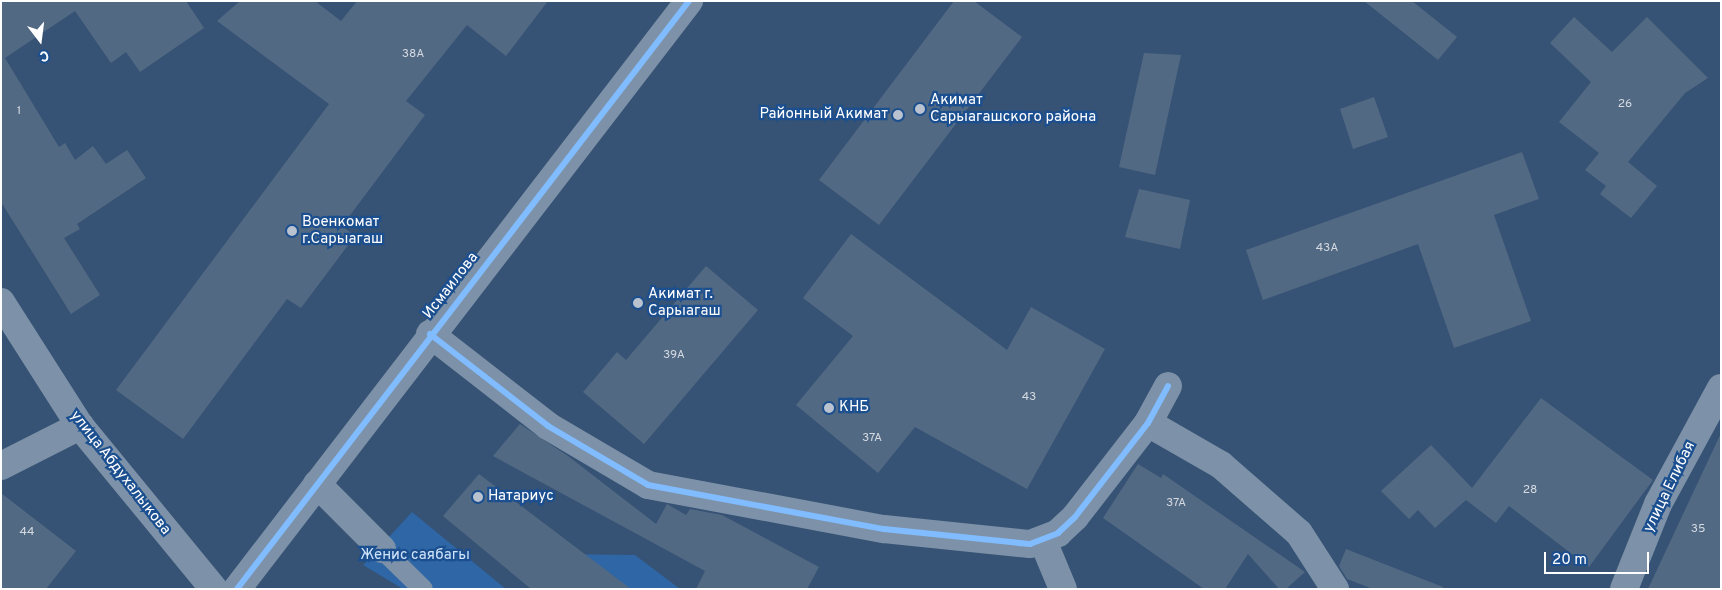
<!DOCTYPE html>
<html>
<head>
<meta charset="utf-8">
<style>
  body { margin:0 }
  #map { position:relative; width:1722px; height:590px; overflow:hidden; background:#365274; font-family:Overpass,sans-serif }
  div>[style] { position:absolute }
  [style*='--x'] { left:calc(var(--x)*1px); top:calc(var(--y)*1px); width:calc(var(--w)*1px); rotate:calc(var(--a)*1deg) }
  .green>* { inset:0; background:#2f66a5 }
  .building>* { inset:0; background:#526984 }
  .service>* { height:20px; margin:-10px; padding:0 10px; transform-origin:10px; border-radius:10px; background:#7d92a8 }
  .minor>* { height:28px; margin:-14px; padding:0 14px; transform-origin:14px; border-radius:14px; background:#7d92a8 }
  .tertiary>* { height:28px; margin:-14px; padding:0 14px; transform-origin:14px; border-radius:14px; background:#7d92a8 }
  .cycleway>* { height:6px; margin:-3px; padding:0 3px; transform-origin:3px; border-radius:3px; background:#80bcff }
  .dots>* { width:14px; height:14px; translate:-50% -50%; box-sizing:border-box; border:2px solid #1b4f8f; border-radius:50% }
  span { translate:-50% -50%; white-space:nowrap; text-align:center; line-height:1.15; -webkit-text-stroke:4.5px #1b4f8f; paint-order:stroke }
  .number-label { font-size:12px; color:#d4dae0 }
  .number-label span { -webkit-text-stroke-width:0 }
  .poi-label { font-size:15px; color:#fff }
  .left { translate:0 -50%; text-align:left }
  .right { translate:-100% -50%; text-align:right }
  .street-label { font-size:15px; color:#fff }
  .park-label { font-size:15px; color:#cfe3fa }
  .frame { position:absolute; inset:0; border:2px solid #fff; pointer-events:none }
  .north { position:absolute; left:15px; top:15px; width:50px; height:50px; -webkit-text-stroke:4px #1b4f8f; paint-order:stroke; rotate:165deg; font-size:14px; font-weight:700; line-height:20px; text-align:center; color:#fff }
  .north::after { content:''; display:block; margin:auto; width:18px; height:22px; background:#fff; clip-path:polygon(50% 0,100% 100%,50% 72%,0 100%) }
  .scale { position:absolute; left:1544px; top:552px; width:105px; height:22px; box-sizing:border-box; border:2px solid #fff; border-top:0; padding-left:6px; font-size:15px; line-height:18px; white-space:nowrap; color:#fff; -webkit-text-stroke:4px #1b4f8f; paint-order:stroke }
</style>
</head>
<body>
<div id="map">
  <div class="green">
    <i style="clip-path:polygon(412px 512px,506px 589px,403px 589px,363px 565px)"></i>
    <i style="clip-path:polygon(557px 554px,635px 555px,680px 589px,541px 589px)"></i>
  </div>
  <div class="building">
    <i style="clip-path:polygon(1px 1px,186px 1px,204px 28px,140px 72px,126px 52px,111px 63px,75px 11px,5px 58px,59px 147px,65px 143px,75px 160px,93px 146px,106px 164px,127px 150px,146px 178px,77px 224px,80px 229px,64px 238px,100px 295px,71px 314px,1px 202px)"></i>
    <i style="clip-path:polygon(240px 1px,315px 1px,341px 21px,357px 1px,548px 1px,506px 56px,467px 25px,406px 101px,425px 115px,342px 226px,355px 236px,301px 308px,287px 299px,183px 439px,116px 390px,329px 104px,217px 21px)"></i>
    <i style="clip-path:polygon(954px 1px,974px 1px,1022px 37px,879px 225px,819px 180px)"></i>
    <i style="clip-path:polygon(1364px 1px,1412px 1px,1457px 37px,1438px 60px)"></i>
    <i style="clip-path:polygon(1574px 17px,1612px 52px,1647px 17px,1708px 78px,1685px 93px,1628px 162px,1657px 186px,1631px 218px,1600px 194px,1606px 186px,1585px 170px,1599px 153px,1559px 122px,1591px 82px,1550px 43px)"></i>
    <i style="clip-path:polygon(1144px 53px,1181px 55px,1155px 175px,1119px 167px)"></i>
    <i style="clip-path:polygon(1374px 97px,1388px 137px,1353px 149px,1340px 109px)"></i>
    <i style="clip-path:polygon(1522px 152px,1539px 199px,1494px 215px,1531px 321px,1454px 348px,1418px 244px,1263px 300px,1246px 250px)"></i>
    <i style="clip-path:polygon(1139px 189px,1190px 200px,1180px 249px,1125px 237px)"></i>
    <i style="clip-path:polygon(851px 234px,1007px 350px,1031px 307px,1105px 349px,1027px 489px,915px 427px,878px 473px,796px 405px,853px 336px,803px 298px)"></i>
    <i style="clip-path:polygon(706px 266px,758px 310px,644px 444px,583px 392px,617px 352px,626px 360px)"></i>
    <i style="clip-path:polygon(1541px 398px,1653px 480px,1589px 567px,1509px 506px,1496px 523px,1466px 500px,1435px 528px,1418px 510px,1409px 519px,1381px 491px,1431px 445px,1472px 488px)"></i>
    <i style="clip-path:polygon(520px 424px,568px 456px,656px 524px,667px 504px,686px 515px,690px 509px,722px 515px,819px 567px,807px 589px,696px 589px,705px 571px,493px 456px)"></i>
    <i style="clip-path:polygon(1721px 433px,1721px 589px,1648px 589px)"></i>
    <i style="clip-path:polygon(1138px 464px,1161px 478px,1163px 474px,1305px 572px,1286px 589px,1279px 589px,1248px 554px,1225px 589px,1204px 589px,1103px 518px)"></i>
    <i style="clip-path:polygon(479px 474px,631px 589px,531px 589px,443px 516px)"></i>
    <i style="clip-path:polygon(1px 493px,76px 551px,46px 589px,1px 589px)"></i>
    <i style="clip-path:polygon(1346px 549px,1443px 587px,1442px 589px,1373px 589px,1347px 579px,1339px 566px)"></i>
  </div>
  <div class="service">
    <i style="--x:382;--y:549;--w:57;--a:44.3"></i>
  </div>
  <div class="minor">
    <i style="--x:1;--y:302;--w:147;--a:57.5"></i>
    <i style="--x:80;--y:426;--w:211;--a:50.6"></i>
    <i style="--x:430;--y:334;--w:150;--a:37.9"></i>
    <i style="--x:548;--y:426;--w:116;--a:30.5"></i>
    <i style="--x:648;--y:485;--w:240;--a:10.6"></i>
    <i style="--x:884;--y:529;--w:147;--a:5.9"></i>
    <i style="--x:1030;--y:544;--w:30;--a:-21"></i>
    <i style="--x:1058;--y:533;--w:23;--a:-43"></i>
    <i style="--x:1075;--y:517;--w:119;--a:-52.2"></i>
    <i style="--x:1148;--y:423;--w:42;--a:-61.6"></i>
    <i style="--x:1148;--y:423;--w:84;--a:29.9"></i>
    <i style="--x:1221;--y:465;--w:103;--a:41.1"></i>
    <i style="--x:1299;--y:533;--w:67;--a:57.3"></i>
    <i style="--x:1;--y:466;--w:89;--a:-26.9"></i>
    <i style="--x:317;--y:484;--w:92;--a:45"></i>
    <i style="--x:1043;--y:541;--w:52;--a:67.4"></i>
    <i style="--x:1624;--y:589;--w:92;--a:-68.2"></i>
    <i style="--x:1658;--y:504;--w:132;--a:-61.5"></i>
  </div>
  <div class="tertiary">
    <i style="--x:237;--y:589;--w:742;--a:-52.45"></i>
  </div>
  <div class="cycleway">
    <i style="--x:430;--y:334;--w:150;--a:37.9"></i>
    <i style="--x:548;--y:426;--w:116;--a:30.5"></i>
    <i style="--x:648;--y:485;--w:240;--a:10.6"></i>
    <i style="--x:884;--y:529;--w:147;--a:5.9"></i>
    <i style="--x:1030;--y:544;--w:30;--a:-21"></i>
    <i style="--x:1058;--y:533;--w:23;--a:-43"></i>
    <i style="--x:1075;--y:517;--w:119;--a:-52.2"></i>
    <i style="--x:1148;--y:423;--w:42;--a:-61.6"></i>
    <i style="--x:237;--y:589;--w:742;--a:-52.45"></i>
  </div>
  <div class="dots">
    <i style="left:920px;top:109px;background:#b9c2ce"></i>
    <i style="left:898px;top:115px;background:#b9c2ce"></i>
    <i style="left:292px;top:231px;background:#b9c2ce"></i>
    <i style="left:638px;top:303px;background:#b9c2ce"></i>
    <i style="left:829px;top:408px;background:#b9c2ce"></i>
    <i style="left:478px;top:497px;background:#b9c2ce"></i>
  </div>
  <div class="number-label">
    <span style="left:413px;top:55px">38А</span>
    <span style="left:1625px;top:105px">26</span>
    <span style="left:19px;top:112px">1</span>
    <span style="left:1327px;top:249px">43А</span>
    <span style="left:674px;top:356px">39А</span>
    <span style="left:1029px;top:398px">43</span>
    <span style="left:872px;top:439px">37А</span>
    <span style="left:1530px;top:491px">28</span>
    <span style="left:1176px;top:504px">37А</span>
    <span style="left:1698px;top:530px">35</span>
    <span style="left:27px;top:533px">44</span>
  </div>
  <div class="poi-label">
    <span class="left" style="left:930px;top:109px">Акимат<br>Сарыагашского района</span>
    <span class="right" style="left:888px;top:115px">Районный Акимат</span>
    <span class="left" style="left:302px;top:231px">Военкомат<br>г.Сарыагаш</span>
    <span class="left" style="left:648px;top:303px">Акимат г.<br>Сарыагаш</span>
    <span class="left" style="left:839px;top:408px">КНБ</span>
    <span class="left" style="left:488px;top:497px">Натариус</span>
  </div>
  <div class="street-label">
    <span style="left:451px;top:286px;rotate:-52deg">Исмаилова</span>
    <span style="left:120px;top:473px;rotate:52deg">улица Абдухалыкова</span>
    <span style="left:1670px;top:487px;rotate:-64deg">улица Елибая</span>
  </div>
  <div class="park-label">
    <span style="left:415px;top:556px">Женис саябагы</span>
  </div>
  <div class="frame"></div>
  <div class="north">С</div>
  <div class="scale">20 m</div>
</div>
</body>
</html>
